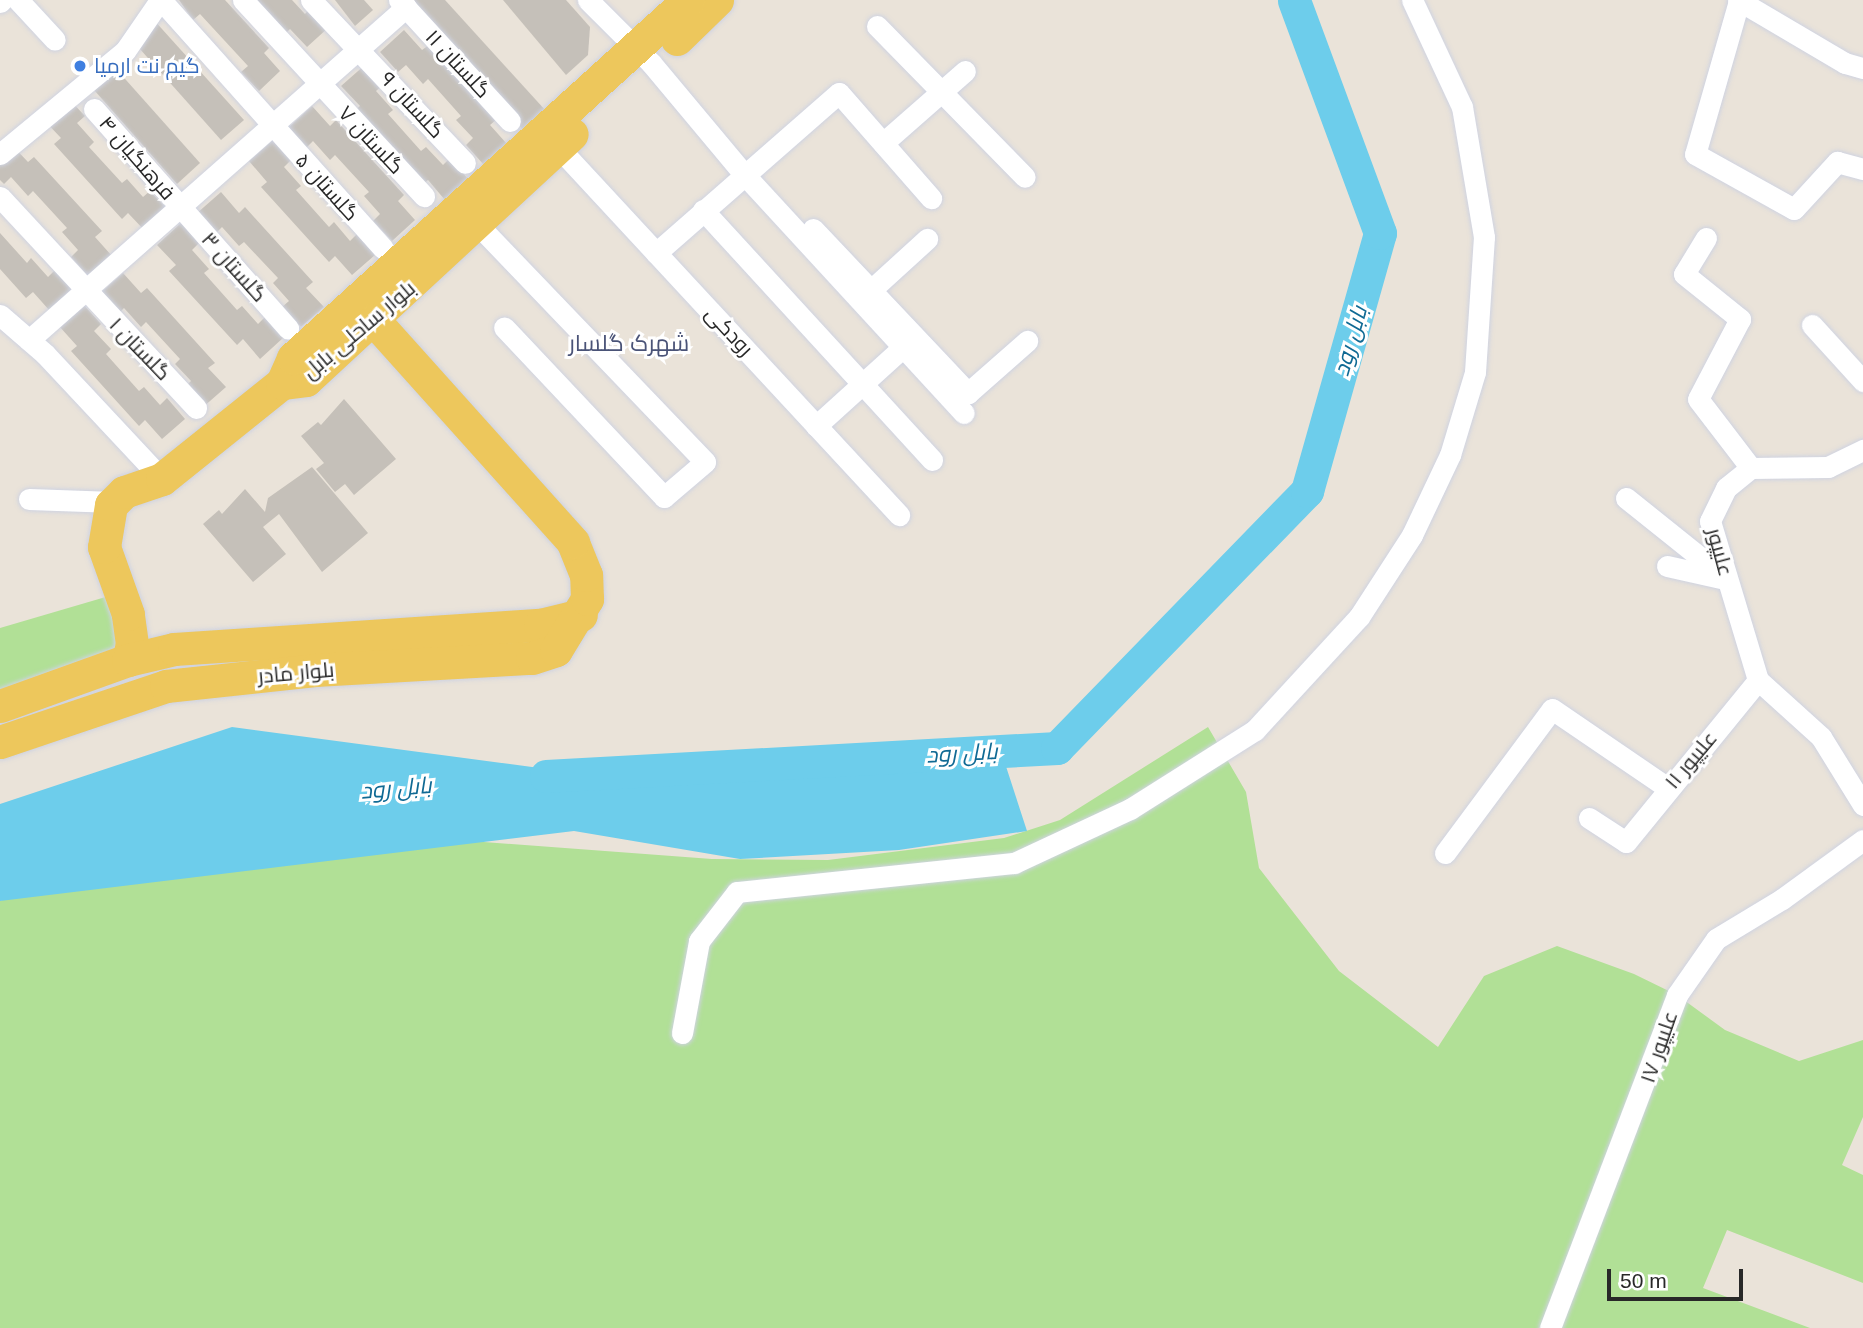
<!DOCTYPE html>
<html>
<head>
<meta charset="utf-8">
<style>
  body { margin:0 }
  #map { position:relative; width:1863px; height:1328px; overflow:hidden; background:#eae3d9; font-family:Arial,Cairo,sans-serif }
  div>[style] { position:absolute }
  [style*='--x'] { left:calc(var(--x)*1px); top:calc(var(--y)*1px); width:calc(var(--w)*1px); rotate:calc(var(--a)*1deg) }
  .green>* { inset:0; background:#b1e096 }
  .water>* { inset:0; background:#6dcdeb }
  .river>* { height:33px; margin:-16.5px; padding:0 16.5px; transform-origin:16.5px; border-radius:16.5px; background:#6dcdeb }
  .building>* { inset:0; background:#c5c0b9 }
  .roads { filter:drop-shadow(0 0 2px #cfd3e1) drop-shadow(0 0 2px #cfd3e1) }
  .street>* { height:21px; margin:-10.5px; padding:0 10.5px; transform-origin:10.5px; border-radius:10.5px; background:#fff }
  .primary>* { height:33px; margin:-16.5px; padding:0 16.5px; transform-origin:16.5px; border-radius:16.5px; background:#edc75c }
  .dots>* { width:19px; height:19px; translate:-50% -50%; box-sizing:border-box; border:4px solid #fff; border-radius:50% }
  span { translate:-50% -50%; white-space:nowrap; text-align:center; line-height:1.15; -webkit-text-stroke:6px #fff; paint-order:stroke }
  .street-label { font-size:21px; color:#282828 }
  .shop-label { font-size:21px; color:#366cbe }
  .left { translate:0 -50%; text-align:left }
  .water-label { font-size:23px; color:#106a94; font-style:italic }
  .neighbourhood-label { font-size:23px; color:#4a5377 }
  .scale { position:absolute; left:1607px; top:1269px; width:136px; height:32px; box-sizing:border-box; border:4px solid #282828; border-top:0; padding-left:9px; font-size:21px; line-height:24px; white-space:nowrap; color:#282828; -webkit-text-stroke:5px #fff; paint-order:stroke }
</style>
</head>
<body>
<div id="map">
  <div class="green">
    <i style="clip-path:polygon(109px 596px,121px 633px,112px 654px,0 692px,0 628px)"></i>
    <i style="clip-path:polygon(1208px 727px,1246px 792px,1259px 868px,1339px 971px,1438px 1047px,1484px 976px,1557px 946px,1634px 974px,1677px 995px,1725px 1030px,1799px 1061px,1863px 1040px,1863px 1117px,1842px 1165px,1863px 1175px,1863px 1283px,1727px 1230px,1703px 1288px,1810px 1328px,0 1328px,0 901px,105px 860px,418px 837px,712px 859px,828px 860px,1004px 838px,1060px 820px)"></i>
  </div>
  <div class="water">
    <i style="clip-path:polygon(232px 727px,584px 774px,1001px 751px,1027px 831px,899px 850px,740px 859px,574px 831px,0 901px,0 804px)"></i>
  </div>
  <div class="river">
    <i style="--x:546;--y:776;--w:512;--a:-3.14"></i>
    <i style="--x:1057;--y:748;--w:359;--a:-45.8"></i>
    <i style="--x:1307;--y:491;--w:268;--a:-74.2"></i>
    <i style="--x:1380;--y:233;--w:248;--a:-110.3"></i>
  </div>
  <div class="building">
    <i style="clip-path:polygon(179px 0,225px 0,269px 48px,264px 53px,280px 71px,259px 91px,241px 72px,248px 66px,200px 14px,193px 20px)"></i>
    <i style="clip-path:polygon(255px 0,292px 0,305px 14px,311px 7px,329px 27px,307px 47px,290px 29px,285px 34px)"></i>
    <i style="clip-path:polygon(335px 0,364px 0,373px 10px,355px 26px)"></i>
    <i style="clip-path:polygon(405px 0,445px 0,546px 111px,524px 131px)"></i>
    <i style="clip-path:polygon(503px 0,566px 0,590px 27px,588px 55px,566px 75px)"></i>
    <i style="clip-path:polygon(153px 19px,244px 120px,221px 140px,131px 39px)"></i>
    <i style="clip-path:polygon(404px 30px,422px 50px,429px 45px,497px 119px,490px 125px,507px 144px,484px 165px,466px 145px,473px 138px,456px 120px,461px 116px,428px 79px,423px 84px,406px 65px,398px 72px,380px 52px)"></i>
    <i style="clip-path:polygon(110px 62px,200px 163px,177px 184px,87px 82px)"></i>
    <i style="clip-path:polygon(366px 64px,384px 84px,376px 91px,393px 110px,388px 114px,421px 151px,426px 147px,443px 165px,450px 158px,468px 179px,445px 200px,428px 180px,421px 186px,353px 112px,360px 106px,341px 86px)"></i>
    <i style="clip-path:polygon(66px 96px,85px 116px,77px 123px,94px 142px,89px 147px,122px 183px,127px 179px,143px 197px,150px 191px,169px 211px,146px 232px,128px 213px,122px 219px,54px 144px,61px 138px,42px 118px)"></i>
    <i style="clip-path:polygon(312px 106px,330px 126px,336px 120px,404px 195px,398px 201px,415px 220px,392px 241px,373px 221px,380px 214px,364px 196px,369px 192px,335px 155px,330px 160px,313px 141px,306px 148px,288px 128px)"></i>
    <i style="clip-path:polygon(273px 140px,291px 160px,284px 167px,301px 186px,296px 190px,329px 227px,334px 222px,350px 241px,357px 234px,375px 255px,352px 275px,335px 256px,329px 262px,261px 187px,267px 182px,249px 161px)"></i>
    <i style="clip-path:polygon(9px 142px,28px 162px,34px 157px,102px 231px,95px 237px,112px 256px,89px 277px,71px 257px,78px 250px,62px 232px,67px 228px,33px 191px,28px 196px,11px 177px,4px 184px,0 180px,0 150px)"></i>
    <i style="clip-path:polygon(221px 192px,239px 213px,245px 207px,313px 282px,306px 288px,324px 307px,301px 327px,282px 307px,289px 301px,273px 283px,278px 278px,244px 242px,239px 246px,222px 227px,215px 234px,196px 214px)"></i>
    <i style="clip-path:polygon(181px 223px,199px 243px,192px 250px,209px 269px,204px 273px,237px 310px,242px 306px,258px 324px,265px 317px,283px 338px,260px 359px,243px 339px,237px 345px,169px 271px,176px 265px,157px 245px)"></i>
    <i style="clip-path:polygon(0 233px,27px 263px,31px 258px,48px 277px,55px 270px,73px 290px,50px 311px,33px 292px,26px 298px,0 269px)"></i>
    <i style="clip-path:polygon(123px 273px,141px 293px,147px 288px,215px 363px,208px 368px,226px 387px,202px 408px,184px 388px,191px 381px,175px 364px,180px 359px,146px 322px,141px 327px,124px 308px,117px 315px,98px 295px)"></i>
    <i style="clip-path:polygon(83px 304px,101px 324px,94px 331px,111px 349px,106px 354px,139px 391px,144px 387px,160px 405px,167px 398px,185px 419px,162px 439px,145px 420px,139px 426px,71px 351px,77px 346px,59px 326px)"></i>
    <i style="clip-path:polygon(344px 399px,396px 459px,354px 495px,345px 484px,335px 492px,316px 469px,324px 463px,301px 436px,318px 422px,321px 425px)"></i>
    <i style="clip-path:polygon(312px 467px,368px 533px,322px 572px,279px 514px,263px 527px,286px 554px,253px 582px,203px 524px,219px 510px,222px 514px,245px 489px,265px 512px,268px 498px)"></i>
  </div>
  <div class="roads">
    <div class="street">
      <i style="--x:18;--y:0;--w:54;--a:47.2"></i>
      <i style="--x:161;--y:0;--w:333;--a:48.2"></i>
      <i style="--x:243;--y:0;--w:267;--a:47.3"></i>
      <i style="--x:311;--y:0;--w:224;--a:46.6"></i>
      <i style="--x:399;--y:0;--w:164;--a:47.5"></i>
      <i style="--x:588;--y:0;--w:89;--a:45"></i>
      <i style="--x:651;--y:63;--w:143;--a:50.1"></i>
      <i style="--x:743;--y:173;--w:326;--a:47.4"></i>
      <i style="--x:1738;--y:0;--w:124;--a:30.5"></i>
      <i style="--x:1845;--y:63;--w:19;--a:16"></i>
      <i style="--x:1739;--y:1;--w:159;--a:106"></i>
      <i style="--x:1695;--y:154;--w:113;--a:29.1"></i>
      <i style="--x:1794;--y:209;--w:64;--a:-47.5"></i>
      <i style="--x:1837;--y:162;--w:27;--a:15"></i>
      <i style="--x:0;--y:2;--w:3;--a:-45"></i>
      <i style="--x:877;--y:26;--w:211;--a:45.6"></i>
      <i style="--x:94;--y:109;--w:293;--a:48.5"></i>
      <i style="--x:883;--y:143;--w:109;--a:-41.3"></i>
      <i style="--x:558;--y:147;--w:502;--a:47.18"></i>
      <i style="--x:0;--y:154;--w:162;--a:-39.5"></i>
      <i style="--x:125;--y:51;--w:62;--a:-55.5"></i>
      <i style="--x:0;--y:197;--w:288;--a:47.1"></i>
      <i style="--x:703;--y:210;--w:339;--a:47.5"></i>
      <i style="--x:478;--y:225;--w:328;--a:46.2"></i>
      <i style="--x:705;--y:462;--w:54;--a:139.5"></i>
      <i style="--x:664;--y:497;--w:233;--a:-133.3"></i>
      <i style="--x:813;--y:229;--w:226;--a:46.6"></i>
      <i style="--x:968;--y:393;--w:79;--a:-41.4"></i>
      <i style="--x:1706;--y:238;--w:42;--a:121.4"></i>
      <i style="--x:1684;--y:274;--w:72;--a:38.8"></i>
      <i style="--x:1740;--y:319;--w:90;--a:117.7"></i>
      <i style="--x:1698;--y:399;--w:87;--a:52.5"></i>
      <i style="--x:656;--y:253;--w:243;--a:-41.2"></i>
      <i style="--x:839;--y:93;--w:140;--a:48.8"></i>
      <i style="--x:871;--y:290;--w:76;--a:-42.3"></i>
      <i style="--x:0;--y:315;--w:60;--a:40.9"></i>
      <i style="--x:45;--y:354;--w:171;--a:46.9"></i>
      <i style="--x:1812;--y:325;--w:76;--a:47.7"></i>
      <i style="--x:29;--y:340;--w:503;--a:-41.45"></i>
      <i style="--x:816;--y:426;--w:118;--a:-42.2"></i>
      <i style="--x:1626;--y:498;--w:129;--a:38.7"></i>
      <i style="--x:29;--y:499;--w:85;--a:2"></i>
      <i style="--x:1667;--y:566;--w:55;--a:12.5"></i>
      <i style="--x:1758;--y:680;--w:166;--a:-106.8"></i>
      <i style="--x:1710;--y:521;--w:37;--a:-64"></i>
      <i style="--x:1726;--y:488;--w:32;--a:-39"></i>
      <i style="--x:1751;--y:468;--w:77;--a:-0.7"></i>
      <i style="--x:1828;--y:467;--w:39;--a:-26"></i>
      <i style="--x:1758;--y:680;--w:85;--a:42.1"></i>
      <i style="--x:1821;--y:737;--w:80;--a:58.3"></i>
      <i style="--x:1589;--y:818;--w:44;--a:33"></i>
      <i style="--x:1626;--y:842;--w:209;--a:-50.8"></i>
      <i style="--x:1445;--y:853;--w:179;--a:-53.4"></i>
      <i style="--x:1552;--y:709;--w:140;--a:34.3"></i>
      <i style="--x:682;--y:1033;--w:94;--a:-79.5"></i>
      <i style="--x:699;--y:941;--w:62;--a:-52.2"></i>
      <i style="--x:737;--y:892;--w:279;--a:-6"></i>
      <i style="--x:1014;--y:863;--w:128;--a:-25"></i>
      <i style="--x:1130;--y:809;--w:148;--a:-32.3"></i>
      <i style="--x:1255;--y:730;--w:154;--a:-47.4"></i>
      <i style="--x:1359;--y:617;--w:98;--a:-57.1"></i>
      <i style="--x:1412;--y:535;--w:89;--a:-64.6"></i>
      <i style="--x:1450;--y:455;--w:87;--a:-73.2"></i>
      <i style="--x:1475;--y:372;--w:135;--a:-86.2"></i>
      <i style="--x:1484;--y:237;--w:132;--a:-99.6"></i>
      <i style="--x:1462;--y:107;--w:118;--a:-115"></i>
      <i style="--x:1550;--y:1328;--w:356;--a:-69.1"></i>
      <i style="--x:1677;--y:995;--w:68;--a:-55.1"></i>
      <i style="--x:1716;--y:939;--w:77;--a:-31.2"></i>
      <i style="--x:1782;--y:899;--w:100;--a:-36.1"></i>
    </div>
    <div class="primary">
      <i style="--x:677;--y:39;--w:56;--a:-44.3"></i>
      <i style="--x:282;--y:383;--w:24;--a:-7"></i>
      <i style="--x:306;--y:380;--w:362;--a:-42.8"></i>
      <i style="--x:128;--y:660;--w:16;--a:-76"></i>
      <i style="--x:132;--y:644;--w:30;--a:-98"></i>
      <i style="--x:128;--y:614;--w:71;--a:-109.7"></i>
      <i style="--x:104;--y:547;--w:43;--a:-80.5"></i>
      <i style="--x:111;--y:505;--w:18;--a:-45"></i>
      <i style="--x:124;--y:492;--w:40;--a:-18.9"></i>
      <i style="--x:162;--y:479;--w:154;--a:-38.7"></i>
      <i style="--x:282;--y:383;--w:27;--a:-66"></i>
      <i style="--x:293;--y:358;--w:533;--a:-42.19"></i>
      <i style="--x:0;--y:706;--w:136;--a:-19.8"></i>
      <i style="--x:128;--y:660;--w:47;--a:-13.4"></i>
      <i style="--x:174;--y:649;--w:367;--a:-3.8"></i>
      <i style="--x:540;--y:625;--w:42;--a:-13.7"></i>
      <i style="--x:0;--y:742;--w:175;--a:-18.6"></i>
      <i style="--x:166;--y:686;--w:150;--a:-6.1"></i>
      <i style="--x:315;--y:670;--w:217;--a:-3.2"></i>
      <i style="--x:532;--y:658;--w:25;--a:-18"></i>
      <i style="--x:556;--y:650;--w:60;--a:-58.7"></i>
      <i style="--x:587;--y:599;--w:24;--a:-92"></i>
      <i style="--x:586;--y:575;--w:35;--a:-112"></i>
      <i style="--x:573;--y:542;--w:298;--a:-131.9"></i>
    </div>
  </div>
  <div class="dots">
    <i style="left:80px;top:66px;background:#3f7fe0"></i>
  </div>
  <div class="street-label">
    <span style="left:458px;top:64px;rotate:47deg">گلستان ۱۱</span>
    <span style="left:412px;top:105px;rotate:47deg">گلستان ۹</span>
    <span style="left:371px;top:140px;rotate:47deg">گلستان ۷</span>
    <span style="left:137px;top:158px;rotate:49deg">فرهنگیان ۴</span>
    <span style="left:327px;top:187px;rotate:48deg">گلستان ۵</span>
    <span style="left:234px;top:267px;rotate:48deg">گلستان ۳</span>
    <span style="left:359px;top:330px;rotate:-40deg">بلوار ساحلی بابل</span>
    <span style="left:729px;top:331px;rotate:47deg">رودکی</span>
    <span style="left:140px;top:349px;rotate:46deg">گلستان ۱</span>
    <span style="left:1720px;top:552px;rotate:75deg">علیپور</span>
    <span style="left:296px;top:673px;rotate:-5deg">بلوار مادر</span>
    <span style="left:1691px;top:760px;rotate:-50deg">علیپور ۱۱</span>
    <span style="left:1659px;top:1047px;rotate:-71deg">علیپور ۱۷</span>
  </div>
  <div class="shop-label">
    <span class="left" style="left:94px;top:66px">گیم نت ارمیا</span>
  </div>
  <div class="water-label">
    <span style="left:1350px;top:341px;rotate:-74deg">بابل رود</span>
    <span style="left:962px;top:753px;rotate:-3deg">بابل رود</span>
    <span style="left:396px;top:788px;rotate:-5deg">بابل رود</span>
  </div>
  <div class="neighbourhood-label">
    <span style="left:629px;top:343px">شهرک گلسار</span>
  </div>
  <div class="scale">50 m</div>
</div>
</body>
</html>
